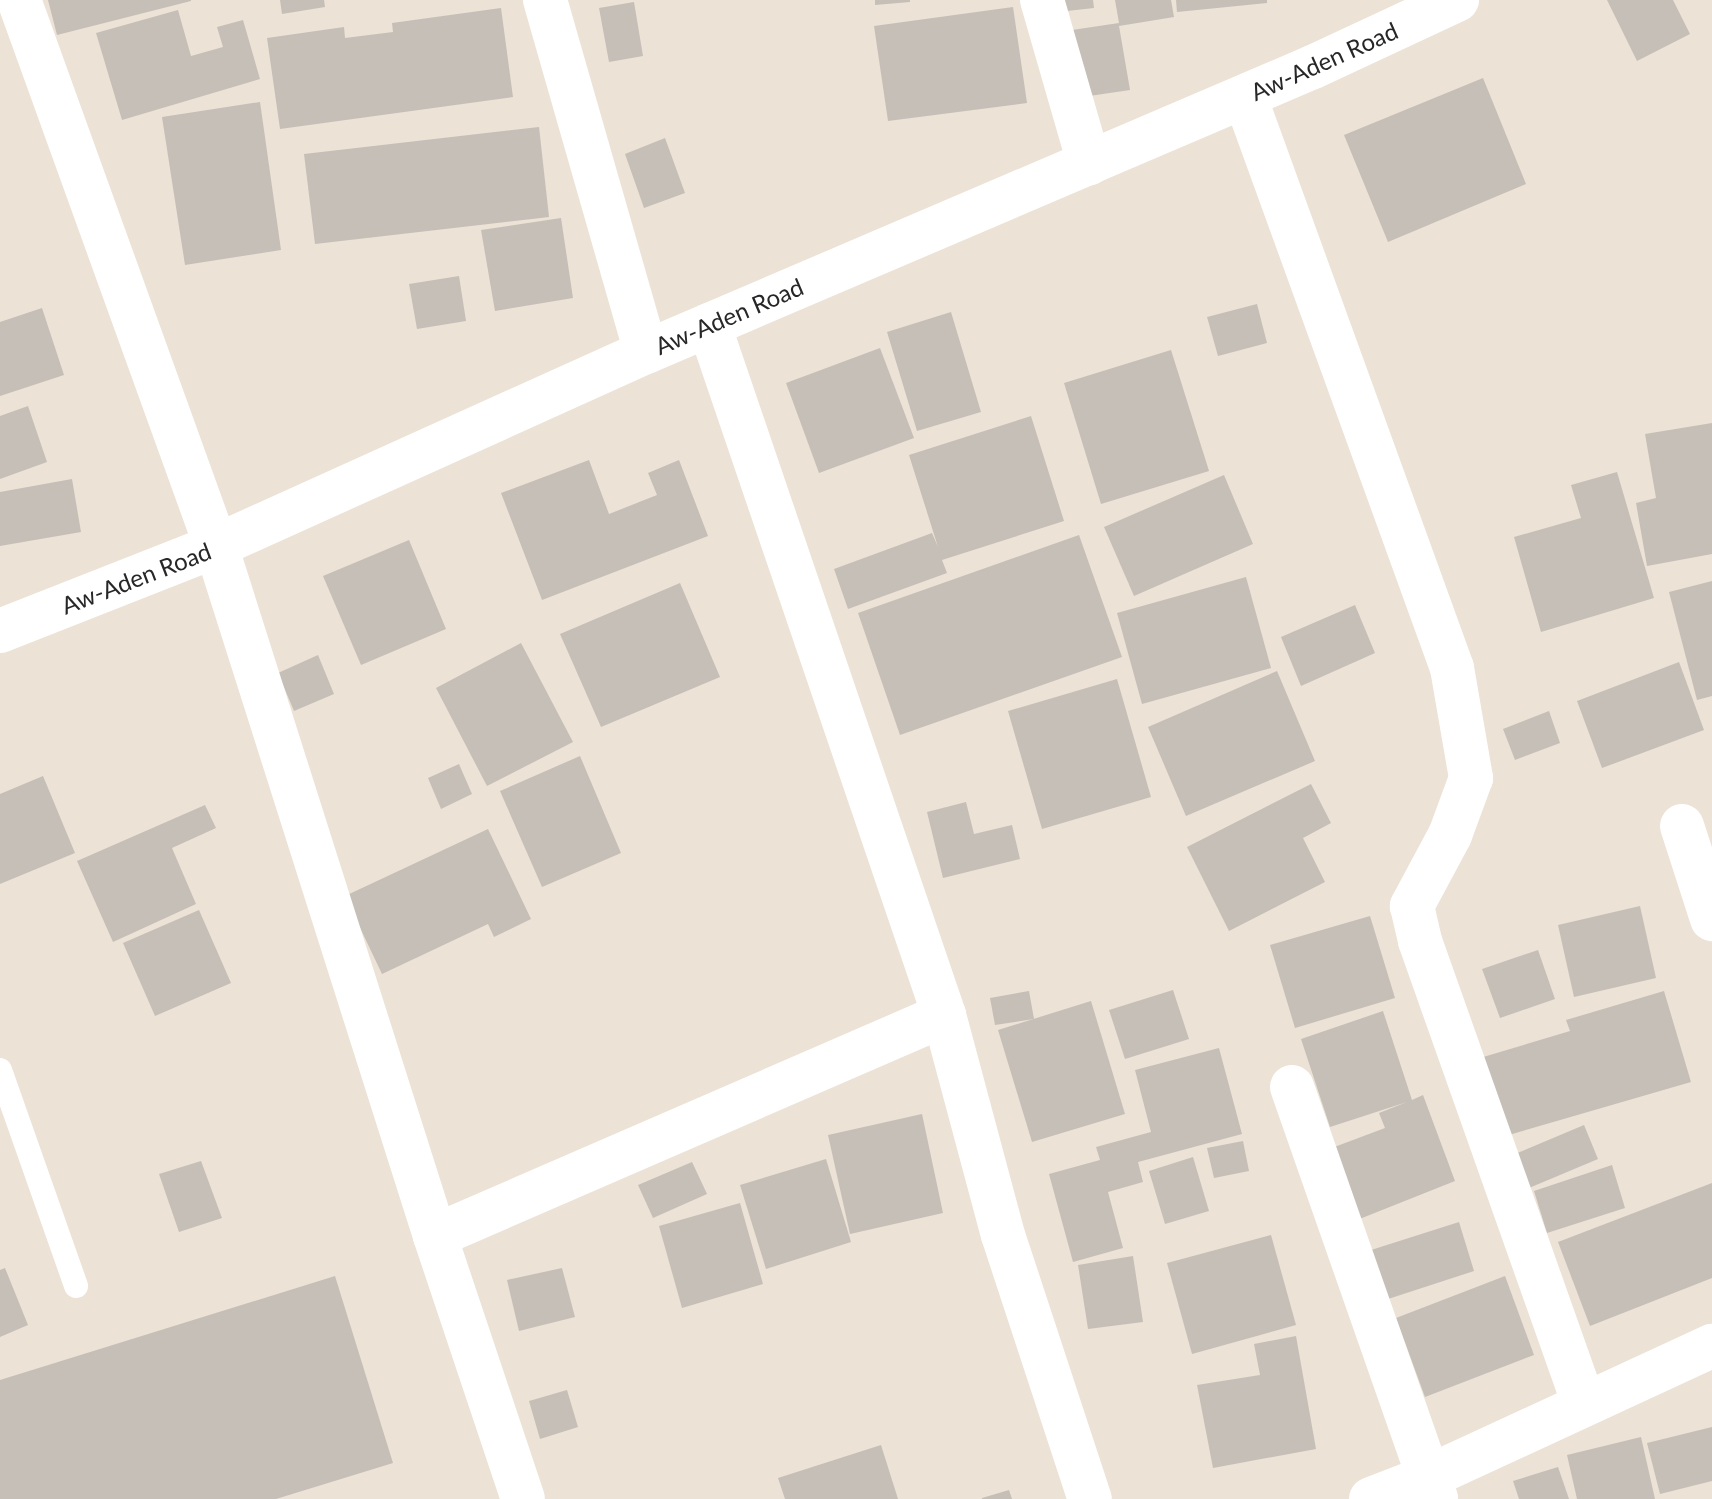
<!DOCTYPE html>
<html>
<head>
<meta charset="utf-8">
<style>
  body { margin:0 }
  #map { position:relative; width:1712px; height:1499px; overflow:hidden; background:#ece2d6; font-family:Lato,sans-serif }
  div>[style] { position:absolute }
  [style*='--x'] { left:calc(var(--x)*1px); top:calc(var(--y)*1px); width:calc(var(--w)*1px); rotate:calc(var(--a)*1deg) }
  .building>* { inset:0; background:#c6bfb7 }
  .service>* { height:24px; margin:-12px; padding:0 12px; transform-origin:12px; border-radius:12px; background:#fff }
  .minor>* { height:44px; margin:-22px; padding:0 22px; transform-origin:22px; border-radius:22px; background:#fff }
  span { translate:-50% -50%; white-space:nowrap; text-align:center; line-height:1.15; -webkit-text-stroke:7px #fff; paint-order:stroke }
  .street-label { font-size:24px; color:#272727 }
</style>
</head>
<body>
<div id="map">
  <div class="building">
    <i style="clip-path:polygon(48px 0,191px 0,191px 1px,57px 35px)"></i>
    <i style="clip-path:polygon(280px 0,324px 0,325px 7px,282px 14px)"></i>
    <i style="clip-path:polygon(875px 0,910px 0,910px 2px,875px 5px)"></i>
    <i style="clip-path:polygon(1047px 0,1093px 0,1094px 8px,1049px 13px)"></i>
    <i style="clip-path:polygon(1115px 0,1171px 0,1174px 17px,1119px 26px,1130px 90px,1062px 100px,1052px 33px,1119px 23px)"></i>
    <i style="clip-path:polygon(1176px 0,1267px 0,1267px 3px,1177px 12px)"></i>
    <i style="clip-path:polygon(1607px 0,1673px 0,1690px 34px,1637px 61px)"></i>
    <i style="clip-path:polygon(634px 2px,643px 56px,609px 62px,599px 8px)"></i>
    <i style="clip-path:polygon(1013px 7px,1027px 103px,888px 121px,874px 26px)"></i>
    <i style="clip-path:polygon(501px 8px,513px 97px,280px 129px,267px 38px,344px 27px,345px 38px,393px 32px,392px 23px)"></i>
    <i style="clip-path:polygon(178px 10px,191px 56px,223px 47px,217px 27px,243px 20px,260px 79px,122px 120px,96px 33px)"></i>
    <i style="clip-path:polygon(1483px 78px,1526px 184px,1388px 242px,1344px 135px)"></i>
    <i style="clip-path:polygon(260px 102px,281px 250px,185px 265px,162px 117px)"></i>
    <i style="clip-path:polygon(539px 127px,549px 217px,315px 244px,304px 154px)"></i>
    <i style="clip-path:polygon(665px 138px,685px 193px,644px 208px,625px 154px)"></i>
    <i style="clip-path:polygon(561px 218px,573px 298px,495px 311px,481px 230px)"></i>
    <i style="clip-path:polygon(459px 276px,466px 321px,417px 329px,409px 284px)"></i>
    <i style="clip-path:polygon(1257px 304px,1267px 343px,1218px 356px,1207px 317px)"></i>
    <i style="clip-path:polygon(42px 308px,64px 375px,0 396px,0 322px)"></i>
    <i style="clip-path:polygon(951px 312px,981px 412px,917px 431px,887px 332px)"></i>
    <i style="clip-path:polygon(880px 348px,914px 438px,819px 473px,786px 383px)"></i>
    <i style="clip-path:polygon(1171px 350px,1209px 471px,1101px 504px,1064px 383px)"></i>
    <i style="clip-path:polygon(28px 406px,47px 462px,0 479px,0 416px)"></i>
    <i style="clip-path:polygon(1031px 416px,1064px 521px,942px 560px,947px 573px,848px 609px,834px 569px,932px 533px,938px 547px,909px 455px)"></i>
    <i style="clip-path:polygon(1712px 423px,1712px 554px,1647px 566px,1636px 503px,1656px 498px,1645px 434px)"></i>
    <i style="clip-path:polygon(589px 460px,609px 514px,657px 495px,648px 473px,679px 460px,708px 536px,542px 600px,501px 493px)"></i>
    <i style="clip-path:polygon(1617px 472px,1654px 598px,1541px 632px,1514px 537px,1581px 518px,1571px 485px)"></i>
    <i style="clip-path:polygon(1224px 475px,1253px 544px,1134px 596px,1104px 527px)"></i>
    <i style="clip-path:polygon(72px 479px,81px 532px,0 546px,0 492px)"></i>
    <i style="clip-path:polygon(1079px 535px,1122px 657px,900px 735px,858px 613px)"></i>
    <i style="clip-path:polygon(409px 540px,446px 629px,361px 665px,323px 576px)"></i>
    <i style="clip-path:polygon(1246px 577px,1271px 668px,1142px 704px,1117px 613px)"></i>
    <i style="clip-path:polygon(1712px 581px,1712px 696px,1697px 700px,1669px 592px)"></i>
    <i style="clip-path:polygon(680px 583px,720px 677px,601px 727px,560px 634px)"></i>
    <i style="clip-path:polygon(1355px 605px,1375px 653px,1301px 686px,1281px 637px)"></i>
    <i style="clip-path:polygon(521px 643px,573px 742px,487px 786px,436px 688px)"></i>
    <i style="clip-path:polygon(318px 655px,334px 694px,294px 711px,278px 673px)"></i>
    <i style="clip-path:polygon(1679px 662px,1704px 730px,1602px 768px,1577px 701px)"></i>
    <i style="clip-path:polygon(1277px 671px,1315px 761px,1186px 816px,1148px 727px)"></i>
    <i style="clip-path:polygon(1117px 679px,1151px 797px,1042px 829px,1008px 711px)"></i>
    <i style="clip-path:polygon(1549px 711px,1560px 743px,1515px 760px,1503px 729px)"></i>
    <i style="clip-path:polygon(580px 756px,621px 853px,542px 887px,500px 791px)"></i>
    <i style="clip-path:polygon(459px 764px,472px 794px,441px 809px,428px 778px)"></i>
    <i style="clip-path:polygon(43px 776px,75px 853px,0 884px,0 794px)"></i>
    <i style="clip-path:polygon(1311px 784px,1331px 823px,1303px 838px,1325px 882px,1229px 931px,1187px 847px)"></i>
    <i style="clip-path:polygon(966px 802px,974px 834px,1012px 825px,1020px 859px,943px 878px,927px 812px)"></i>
    <i style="clip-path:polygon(205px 805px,216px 828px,172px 848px,196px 904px,113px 942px,77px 861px)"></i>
    <i style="clip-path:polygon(488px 829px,531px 919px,494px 937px,488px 924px,382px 974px,345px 896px)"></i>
    <i style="clip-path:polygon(1640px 906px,1656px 978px,1574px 997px,1558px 925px)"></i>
    <i style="clip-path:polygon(199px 910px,231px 983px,155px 1016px,123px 943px)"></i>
    <i style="clip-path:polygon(1370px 916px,1395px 998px,1295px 1028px,1270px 945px)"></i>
    <i style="clip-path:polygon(1538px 950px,1555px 999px,1500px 1018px,1482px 969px)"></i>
    <i style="clip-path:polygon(1173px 990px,1189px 1039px,1125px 1059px,1109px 1010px)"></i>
    <i style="clip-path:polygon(1029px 991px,1034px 1019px,995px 1025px,990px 998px)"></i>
    <i style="clip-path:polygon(1664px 991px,1691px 1082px,1502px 1137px,1480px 1058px,1570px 1031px,1566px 1020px)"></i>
    <i style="clip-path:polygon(1091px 1001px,1125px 1114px,1032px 1142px,998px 1030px)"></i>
    <i style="clip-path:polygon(1383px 1011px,1412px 1100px,1423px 1095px,1455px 1181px,1357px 1220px,1329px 1149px,1385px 1128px,1379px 1113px,1407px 1102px,1330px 1127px,1301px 1039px)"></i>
    <i style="clip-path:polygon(1219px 1048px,1242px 1134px,1138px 1162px,1143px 1182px,1108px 1192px,1123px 1248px,1073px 1262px,1049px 1174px,1100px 1160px,1096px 1147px,1151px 1132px,1135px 1070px)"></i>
    <i style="clip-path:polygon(922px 1114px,943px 1213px,850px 1234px,828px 1135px)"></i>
    <i style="clip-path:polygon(1584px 1125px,1598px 1159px,1529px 1188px,1515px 1154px)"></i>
    <i style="clip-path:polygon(1243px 1141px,1249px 1171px,1214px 1178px,1207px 1148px)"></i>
    <i style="clip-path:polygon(1193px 1157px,1209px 1211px,1165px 1224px,1149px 1171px)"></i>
    <i style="clip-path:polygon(826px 1159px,851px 1242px,766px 1269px,740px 1185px)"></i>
    <i style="clip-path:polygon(201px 1161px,222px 1218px,179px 1232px,159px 1174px)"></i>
    <i style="clip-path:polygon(692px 1162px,707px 1194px,653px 1218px,638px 1185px)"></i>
    <i style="clip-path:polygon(1612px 1165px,1625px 1208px,1547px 1233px,1534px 1191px)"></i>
    <i style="clip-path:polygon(1712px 1183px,1712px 1278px,1590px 1326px,1558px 1242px)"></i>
    <i style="clip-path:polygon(740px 1203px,763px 1284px,682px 1308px,659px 1226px)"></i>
    <i style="clip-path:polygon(1459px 1222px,1474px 1271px,1385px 1300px,1368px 1251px)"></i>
    <i style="clip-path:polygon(1271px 1235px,1296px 1325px,1192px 1354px,1167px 1263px)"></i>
    <i style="clip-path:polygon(1133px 1256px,1143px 1322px,1088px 1329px,1078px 1265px)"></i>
    <i style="clip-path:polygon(5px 1268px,28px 1325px,0 1337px,0 1270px)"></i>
    <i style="clip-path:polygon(562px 1268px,575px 1317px,519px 1331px,507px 1280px)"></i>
    <i style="clip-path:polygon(335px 1276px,393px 1463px,276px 1499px,0 1499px,0 1380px)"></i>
    <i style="clip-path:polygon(1505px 1276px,1534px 1355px,1425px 1397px,1396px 1318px)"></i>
    <i style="clip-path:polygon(1296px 1336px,1316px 1449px,1213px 1468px,1197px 1385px,1260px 1375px,1254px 1344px)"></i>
    <i style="clip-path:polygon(567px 1390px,578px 1427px,540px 1439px,529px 1401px)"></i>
    <i style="clip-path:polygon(1712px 1427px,1712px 1481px,1660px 1494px,1647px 1443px)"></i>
    <i style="clip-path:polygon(1641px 1437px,1655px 1499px,1577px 1499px,1567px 1455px)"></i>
    <i style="clip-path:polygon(881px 1445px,898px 1499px,785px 1499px,778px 1478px)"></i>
    <i style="clip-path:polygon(1558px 1467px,1569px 1499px,1519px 1499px,1513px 1481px)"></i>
    <i style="clip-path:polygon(1009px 1490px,1012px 1499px,982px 1499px,982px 1498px)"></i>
  </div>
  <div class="service">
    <i style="--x:0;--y:1070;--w:229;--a:70.6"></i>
  </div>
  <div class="minor">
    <i style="--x:19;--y:0;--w:580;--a:70.16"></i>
    <i style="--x:216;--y:546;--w:724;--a:72.39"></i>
    <i style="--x:435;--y:1236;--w:277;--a:71.5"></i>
    <i style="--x:545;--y:0;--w:366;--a:74"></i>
    <i style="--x:1042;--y:0;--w:170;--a:73.9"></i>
    <i style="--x:1245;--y:97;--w:607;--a:70.07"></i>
    <i style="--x:1452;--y:668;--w:112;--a:80.2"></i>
    <i style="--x:1471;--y:778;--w:61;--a:110.2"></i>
    <i style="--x:1450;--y:835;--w:81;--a:118.2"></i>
    <i style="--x:1412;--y:906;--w:36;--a:77"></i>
    <i style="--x:1420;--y:941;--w:490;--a:70.5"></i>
    <i style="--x:709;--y:325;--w:729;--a:71.19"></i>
    <i style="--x:944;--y:1015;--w:228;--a:75"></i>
    <i style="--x:1003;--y:1235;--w:278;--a:71.8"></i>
    <i style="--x:0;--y:631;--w:232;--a:-21.5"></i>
    <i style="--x:216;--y:546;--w:472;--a:-24.3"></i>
    <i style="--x:646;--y:352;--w:725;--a:-23.14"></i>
    <i style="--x:1313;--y:67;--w:159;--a:-25"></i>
    <i style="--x:1682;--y:826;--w:98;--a:72.1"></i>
    <i style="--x:1292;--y:1087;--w:436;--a:70.7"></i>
    <i style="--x:435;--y:1236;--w:555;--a:-23.47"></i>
    <i style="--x:1371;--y:1499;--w:61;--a:-21.1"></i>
    <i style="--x:1428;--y:1477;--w:313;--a:-24.8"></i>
  </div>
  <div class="street-label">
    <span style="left:1324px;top:61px;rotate:-24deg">Aw-Aden Road</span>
    <span style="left:729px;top:316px;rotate:-23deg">Aw-Aden Road</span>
    <span style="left:136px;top:578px;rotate:-21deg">Aw-Aden Road</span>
  </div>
</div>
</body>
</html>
